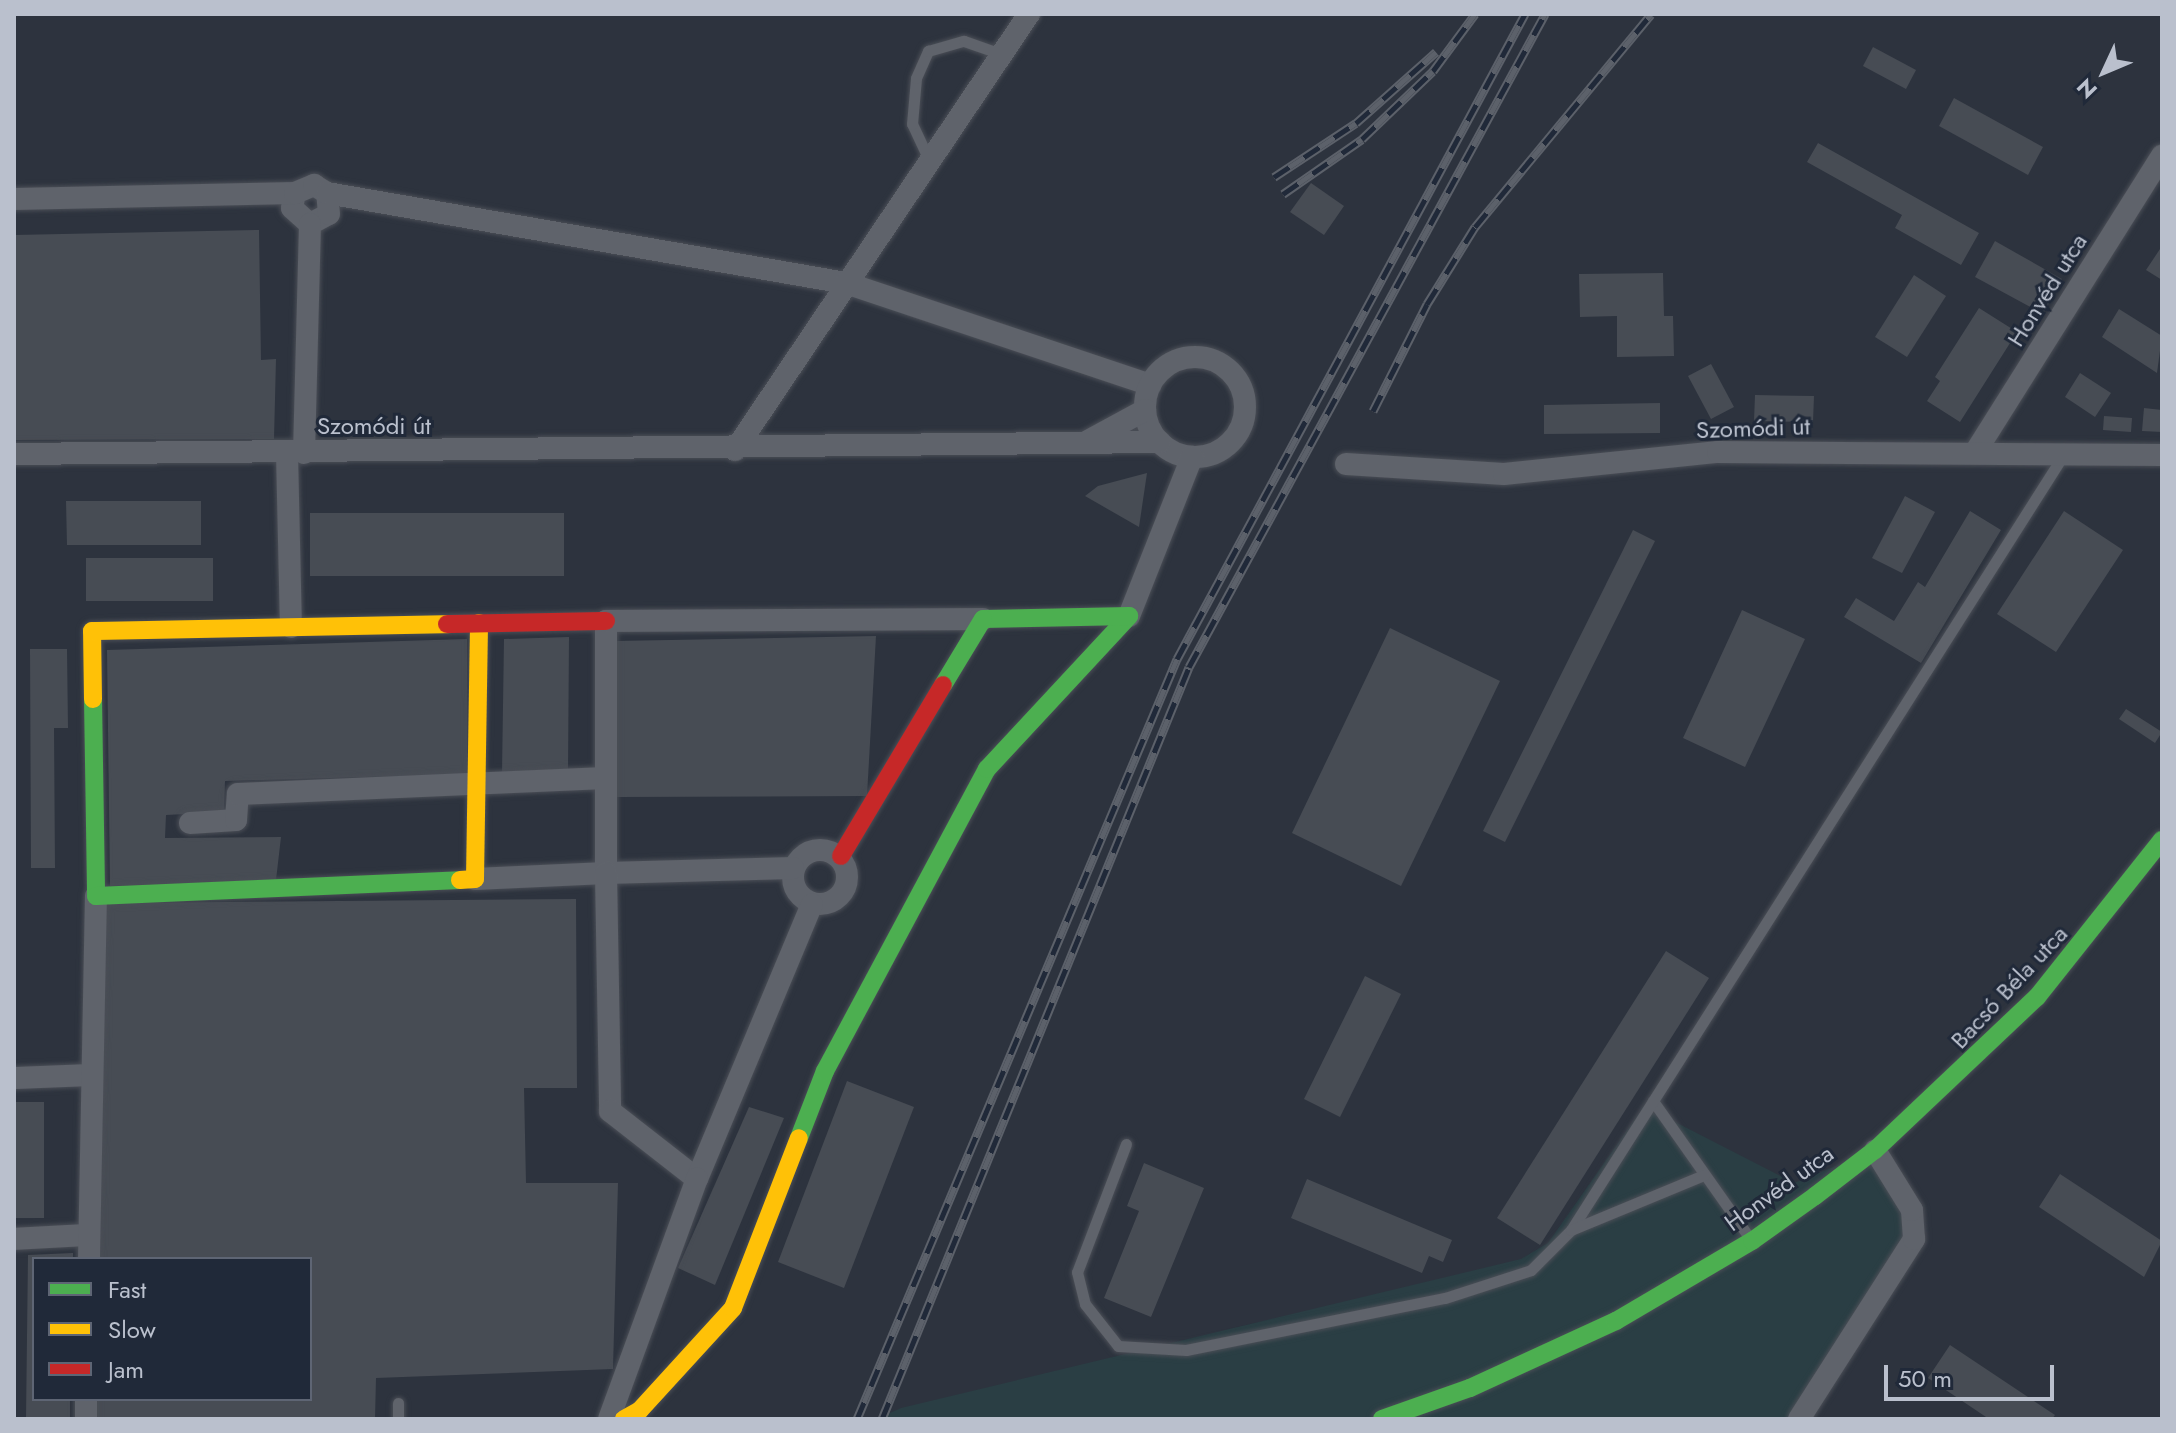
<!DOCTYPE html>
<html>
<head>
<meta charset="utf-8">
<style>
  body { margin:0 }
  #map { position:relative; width:2176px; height:1433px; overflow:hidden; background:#2d333e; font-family:Jost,sans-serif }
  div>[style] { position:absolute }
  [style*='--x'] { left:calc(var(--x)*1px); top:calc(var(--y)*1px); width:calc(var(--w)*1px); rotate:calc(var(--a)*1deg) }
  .green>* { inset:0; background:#2a3e44 }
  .building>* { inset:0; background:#474c54 }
  .roads { filter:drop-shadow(0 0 2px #4a4e56) drop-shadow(0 0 2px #4a4e56) }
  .lane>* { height:11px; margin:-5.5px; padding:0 5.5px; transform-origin:5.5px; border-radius:5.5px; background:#5f636b }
  .street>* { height:22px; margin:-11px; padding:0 11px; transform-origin:11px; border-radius:11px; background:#5f636b }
  .street>.ring { margin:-11px; padding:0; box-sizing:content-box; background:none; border:22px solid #5f636b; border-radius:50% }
  .fast>* { height:18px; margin:-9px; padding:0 9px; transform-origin:9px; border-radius:9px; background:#4caf50 }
  .slow>* { height:18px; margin:-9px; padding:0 9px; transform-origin:9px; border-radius:9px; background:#ffc107 }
  .jam>* { height:18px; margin:-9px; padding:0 9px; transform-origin:9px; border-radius:9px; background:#c62828 }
  .rail>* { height:9px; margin-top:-4.5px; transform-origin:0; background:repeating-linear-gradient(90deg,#202939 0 18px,#5c616a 0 36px); box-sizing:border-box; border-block:2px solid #5c616a }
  span { translate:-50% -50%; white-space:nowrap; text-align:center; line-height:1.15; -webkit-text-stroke:6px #202939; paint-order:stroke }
  .street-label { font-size:24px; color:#bac0cd }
  .frame { position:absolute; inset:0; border:16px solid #bac0cd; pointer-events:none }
  .legend { position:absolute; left:32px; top:1257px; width:280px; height:144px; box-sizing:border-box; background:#202939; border:2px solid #5e6574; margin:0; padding:10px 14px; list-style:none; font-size:24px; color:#bac0cd }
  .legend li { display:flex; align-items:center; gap:16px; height:40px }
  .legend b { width:40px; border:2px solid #5e6574 }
  .north { position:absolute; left:2064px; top:32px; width:80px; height:80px; -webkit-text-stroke:6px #202939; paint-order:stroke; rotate:226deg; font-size:22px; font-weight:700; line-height:32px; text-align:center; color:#bac0cd }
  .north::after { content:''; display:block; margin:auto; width:28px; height:36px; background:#bac0cd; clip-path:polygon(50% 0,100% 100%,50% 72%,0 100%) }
  .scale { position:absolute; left:1884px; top:1365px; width:170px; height:36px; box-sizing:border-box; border:4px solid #bac0cd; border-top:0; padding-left:10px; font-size:24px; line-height:28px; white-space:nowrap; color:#bac0cd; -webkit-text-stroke:6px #202939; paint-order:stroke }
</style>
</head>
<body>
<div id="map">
  <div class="green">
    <i style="clip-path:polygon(1644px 1106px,1794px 1183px,1875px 1150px,1914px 1239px,1799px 1419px,877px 1419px,901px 1408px,1521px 1259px,1548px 1243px)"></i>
  </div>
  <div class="building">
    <i style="clip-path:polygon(1873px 47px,1916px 70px,1906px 89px,1863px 66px)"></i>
    <i style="clip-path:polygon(1954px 98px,2043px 147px,2028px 175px,1939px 126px)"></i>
    <i style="clip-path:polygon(1818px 143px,1979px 233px,1961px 265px,1895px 228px,1902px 215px,1807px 162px)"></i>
    <i style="clip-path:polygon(1311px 183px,1344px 206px,1324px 235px,1290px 212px)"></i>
    <i style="clip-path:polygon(259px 230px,261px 360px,276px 359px,274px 439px,14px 440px,14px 235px)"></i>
    <i style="clip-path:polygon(1995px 241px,2062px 279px,2043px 314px,1975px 277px)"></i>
    <i style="clip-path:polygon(2162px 246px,2162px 280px,2146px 270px)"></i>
    <i style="clip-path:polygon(1663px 273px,1664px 316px,1673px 316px,1674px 356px,1617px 357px,1617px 316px,1580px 317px,1579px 274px)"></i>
    <i style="clip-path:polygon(1914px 275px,1946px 296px,1907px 357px,1875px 337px)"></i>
    <i style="clip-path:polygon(1979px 308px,2017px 332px,1960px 422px,1927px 401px,1940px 381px,1935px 377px)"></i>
    <i style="clip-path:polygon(2119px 309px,2162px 336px,2157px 373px,2102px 337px)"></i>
    <i style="clip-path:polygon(1711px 364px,1734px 407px,1711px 419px,1688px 376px)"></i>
    <i style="clip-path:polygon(2080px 373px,2111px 393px,2095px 417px,2065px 397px)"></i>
    <i style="clip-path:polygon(1755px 395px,1814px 396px,1813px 422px,1754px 421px)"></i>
    <i style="clip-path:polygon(1660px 403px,1660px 433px,1544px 434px,1544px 405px)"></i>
    <i style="clip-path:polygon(2144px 408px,2162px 410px,2162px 432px,2142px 431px)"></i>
    <i style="clip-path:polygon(2104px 416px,2132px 418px,2131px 432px,2103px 430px)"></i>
    <i style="clip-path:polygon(1147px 473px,1139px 527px,1085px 496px,1098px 486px)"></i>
    <i style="clip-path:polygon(1905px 496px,1935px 512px,1902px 573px,1872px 558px)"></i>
    <i style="clip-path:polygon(66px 501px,201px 501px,201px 545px,67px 545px)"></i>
    <i style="clip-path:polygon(1970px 511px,2001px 530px,1921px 663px,1844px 617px,1856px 598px,1894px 621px,1918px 582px,1925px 587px)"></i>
    <i style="clip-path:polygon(2064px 511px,2123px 550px,2056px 652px,1997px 614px)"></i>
    <i style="clip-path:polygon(310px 513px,564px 513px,564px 576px,310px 576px)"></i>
    <i style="clip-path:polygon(1633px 530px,1655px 541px,1505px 842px,1483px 831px)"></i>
    <i style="clip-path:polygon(86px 558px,213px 558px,213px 601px,86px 601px)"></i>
    <i style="clip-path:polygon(1742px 610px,1805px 639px,1745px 767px,1683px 738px)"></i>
    <i style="clip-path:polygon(1390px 628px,1500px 681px,1401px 886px,1292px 833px)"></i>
    <i style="clip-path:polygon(876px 636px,867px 796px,617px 797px,616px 641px)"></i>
    <i style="clip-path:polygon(569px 637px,568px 771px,502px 773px,504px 639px)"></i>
    <i style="clip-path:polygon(467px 639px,467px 774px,225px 781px,224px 812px,166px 815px,165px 838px,281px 837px,276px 880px,110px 886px,107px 650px)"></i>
    <i style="clip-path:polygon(30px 649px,67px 649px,68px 728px,54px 728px,55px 868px,31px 868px)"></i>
    <i style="clip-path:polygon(2126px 709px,2162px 732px,2155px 743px,2119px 719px)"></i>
    <i style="clip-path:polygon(576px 899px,577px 1088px,524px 1088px,526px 1183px,618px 1183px,613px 1369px,376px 1378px,375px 1419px,96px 1419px,96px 1399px,310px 1399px,310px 1259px,100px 1259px,106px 903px)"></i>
    <i style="clip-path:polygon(1666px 951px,1709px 978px,1540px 1245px,1497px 1218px)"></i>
    <i style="clip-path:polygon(1365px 976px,1401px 994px,1340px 1117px,1304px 1099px)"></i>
    <i style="clip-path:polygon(847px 1081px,914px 1107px,844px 1288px,778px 1262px)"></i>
    <i style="clip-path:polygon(14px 1102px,44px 1102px,44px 1218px,14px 1218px)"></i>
    <i style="clip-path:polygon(749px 1107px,784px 1118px,715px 1285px,678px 1268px)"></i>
    <i style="clip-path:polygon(1144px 1163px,1204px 1188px,1151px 1317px,1104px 1298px,1139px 1211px,1127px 1206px)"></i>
    <i style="clip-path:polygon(2060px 1174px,2162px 1241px,2144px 1277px,2039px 1207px)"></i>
    <i style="clip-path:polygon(1307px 1179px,1452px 1240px,1443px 1262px,1429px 1256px,1422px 1273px,1291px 1218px)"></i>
    <i style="clip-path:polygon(73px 1253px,73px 1259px,34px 1259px,34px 1399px,70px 1399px,70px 1419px,26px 1419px,28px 1255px)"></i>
    <i style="clip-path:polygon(1950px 1345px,2055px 1415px,2052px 1419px,1989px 1419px,1928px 1378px)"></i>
  </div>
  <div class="roads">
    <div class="lane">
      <i style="--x:929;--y:160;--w:40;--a:-115"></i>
      <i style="--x:912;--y:124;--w:46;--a:-85"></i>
      <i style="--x:916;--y:78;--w:30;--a:-66"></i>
      <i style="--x:928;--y:51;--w:37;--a:-16"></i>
      <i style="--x:964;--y:41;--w:42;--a:19.3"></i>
      <i style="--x:1653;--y:1101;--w:166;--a:54.8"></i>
      <i style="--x:1126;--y:1144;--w:137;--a:110.9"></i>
      <i style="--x:1077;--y:1272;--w:33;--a:76"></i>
      <i style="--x:1085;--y:1304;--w:53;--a:51.8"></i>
      <i style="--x:1118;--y:1346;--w:68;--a:3.4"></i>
      <i style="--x:1186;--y:1350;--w:264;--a:-11.4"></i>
      <i style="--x:1445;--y:1298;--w:90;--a:-18"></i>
      <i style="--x:1531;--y:1270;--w:57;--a:-45"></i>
      <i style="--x:1571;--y:1230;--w:919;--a:-57.57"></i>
      <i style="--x:1571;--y:1230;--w:144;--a:-22.5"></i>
      <i style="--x:398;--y:1419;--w:16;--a:-90"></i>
    </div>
    <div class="street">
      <i style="--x:295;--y:193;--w:15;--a:101"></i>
      <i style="--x:292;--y:208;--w:24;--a:42"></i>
      <i style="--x:310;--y:224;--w:21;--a:-28"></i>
      <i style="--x:329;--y:214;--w:21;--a:-95"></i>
      <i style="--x:14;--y:199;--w:281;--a:-1.2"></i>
      <i style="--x:295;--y:193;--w:21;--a:-23"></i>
      <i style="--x:314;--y:185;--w:15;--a:32"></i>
      <i style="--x:327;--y:193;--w:527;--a:9.84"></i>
      <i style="--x:846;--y:283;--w:321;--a:18.5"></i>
      <i class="ring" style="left:1145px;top:357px;width:78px;height:78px"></i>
      <i style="--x:1088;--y:441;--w:65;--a:-28.5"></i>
      <i style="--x:735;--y:450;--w:526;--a:-56.01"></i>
      <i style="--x:1976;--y:451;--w:349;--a:-57.8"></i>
      <i style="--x:287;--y:453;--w:174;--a:88.7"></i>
      <i style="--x:304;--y:453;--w:229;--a:-88.5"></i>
      <i style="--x:14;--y:454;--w:1146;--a:-0.6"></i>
      <i style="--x:1346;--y:464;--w:158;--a:3.6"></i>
      <i style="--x:1504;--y:474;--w:215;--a:-5.9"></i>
      <i style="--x:1718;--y:452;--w:444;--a:0.4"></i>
      <i style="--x:1129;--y:616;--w:171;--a:-68.4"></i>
      <i style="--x:190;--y:823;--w:46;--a:-3.7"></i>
      <i style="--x:236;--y:820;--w:26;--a:-86"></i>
      <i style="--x:238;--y:794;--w:368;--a:-2.5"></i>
      <i class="ring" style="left:793px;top:850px;width:32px;height:32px"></i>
      <i style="--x:793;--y:868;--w:187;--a:178.5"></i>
      <i style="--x:606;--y:873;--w:252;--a:-90"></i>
      <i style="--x:606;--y:621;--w:377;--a:-0.3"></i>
      <i style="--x:475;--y:879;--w:131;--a:-2.6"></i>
      <i style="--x:606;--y:873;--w:238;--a:89"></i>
      <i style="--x:610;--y:1111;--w:110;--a:38"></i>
      <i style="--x:697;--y:1179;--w:298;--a:-67.3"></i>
      <i style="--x:14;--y:1078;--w:78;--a:-2.2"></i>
      <i style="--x:14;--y:1239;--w:75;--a:-3.1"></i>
      <i style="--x:89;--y:1259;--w:363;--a:-88.9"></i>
      <i style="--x:86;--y:1419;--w:20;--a:-90"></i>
      <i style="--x:609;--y:1419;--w:256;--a:-69.9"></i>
      <i style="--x:1799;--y:1419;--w:214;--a:-57.4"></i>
      <i style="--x:1914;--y:1239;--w:29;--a:-94"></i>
      <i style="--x:1912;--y:1210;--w:70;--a:-121.7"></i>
    </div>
    <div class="fast">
      <i style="--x:93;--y:699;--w:197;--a:89.1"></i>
      <i style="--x:96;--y:896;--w:364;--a:-2.5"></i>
      <i style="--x:799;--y:1138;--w:72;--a:-68.8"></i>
      <i style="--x:825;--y:1071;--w:343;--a:-61.8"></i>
      <i style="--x:987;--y:769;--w:209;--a:-47.1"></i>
      <i style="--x:1129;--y:616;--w:146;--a:178.8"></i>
      <i style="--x:983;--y:619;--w:77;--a:121.2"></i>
      <i style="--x:1382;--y:1419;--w:93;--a:-19.4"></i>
      <i style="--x:1470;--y:1388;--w:161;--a:-24.7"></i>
      <i style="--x:1616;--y:1321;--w:158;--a:-30.5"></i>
      <i style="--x:1752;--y:1241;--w:77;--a:-35.5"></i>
      <i style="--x:1815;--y:1196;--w:76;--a:-37.5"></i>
      <i style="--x:1875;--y:1150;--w:223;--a:-43.4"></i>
      <i style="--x:2037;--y:997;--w:201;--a:-51.5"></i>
    </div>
    <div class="slow">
      <i style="--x:93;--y:699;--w:68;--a:-90.8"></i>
      <i style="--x:92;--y:631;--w:355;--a:-1.1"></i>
      <i style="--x:460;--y:880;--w:15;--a:-4"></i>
      <i style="--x:475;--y:879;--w:256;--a:-89.1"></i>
      <i style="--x:624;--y:1419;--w:18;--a:-29"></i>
      <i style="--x:640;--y:1410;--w:138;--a:-47.6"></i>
      <i style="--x:733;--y:1308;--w:182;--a:-68.8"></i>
    </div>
    <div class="jam">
      <i style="--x:447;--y:624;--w:159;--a:-1.1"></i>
      <i style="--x:841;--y:856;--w:199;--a:-59.2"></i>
    </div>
  </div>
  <div class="rail">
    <i style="--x:1274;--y:177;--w:98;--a:-33.4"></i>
    <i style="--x:1356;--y:123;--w:107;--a:-41.6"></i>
    <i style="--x:1283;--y:194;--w:96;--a:-34.8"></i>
    <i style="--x:1362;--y:139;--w:98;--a:-43.8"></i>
    <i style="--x:1433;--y:71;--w:71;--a:-53.6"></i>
    <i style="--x:1373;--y:411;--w:120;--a:-63.2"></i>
    <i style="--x:1427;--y:304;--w:91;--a:-58.1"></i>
    <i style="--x:1475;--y:227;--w:276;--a:-50.4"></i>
    <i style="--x:857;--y:1419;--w:825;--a:-67.17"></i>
    <i style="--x:1177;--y:659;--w:733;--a:-61.65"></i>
    <i style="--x:882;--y:1419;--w:812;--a:-67.79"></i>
    <i style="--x:1189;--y:667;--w:744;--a:-61.4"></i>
  </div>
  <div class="street-label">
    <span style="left:2047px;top:290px;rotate:-58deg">Honvéd utca</span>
    <span style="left:374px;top:426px">Szomódi út</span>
    <span style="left:1753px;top:428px;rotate:-2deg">Szomódi út</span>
    <span style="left:2009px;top:987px;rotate:-47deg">Bacsó Béla utca</span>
    <span style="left:1779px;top:1188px;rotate:-36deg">Honvéd utca</span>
  </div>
  <div class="frame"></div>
  <ul class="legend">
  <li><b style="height:10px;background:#4caf50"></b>Fast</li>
  <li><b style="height:10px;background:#ffc107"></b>Slow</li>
  <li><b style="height:10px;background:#c62828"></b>Jam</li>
  </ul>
  <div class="north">N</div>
  <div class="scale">50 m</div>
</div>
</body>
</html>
